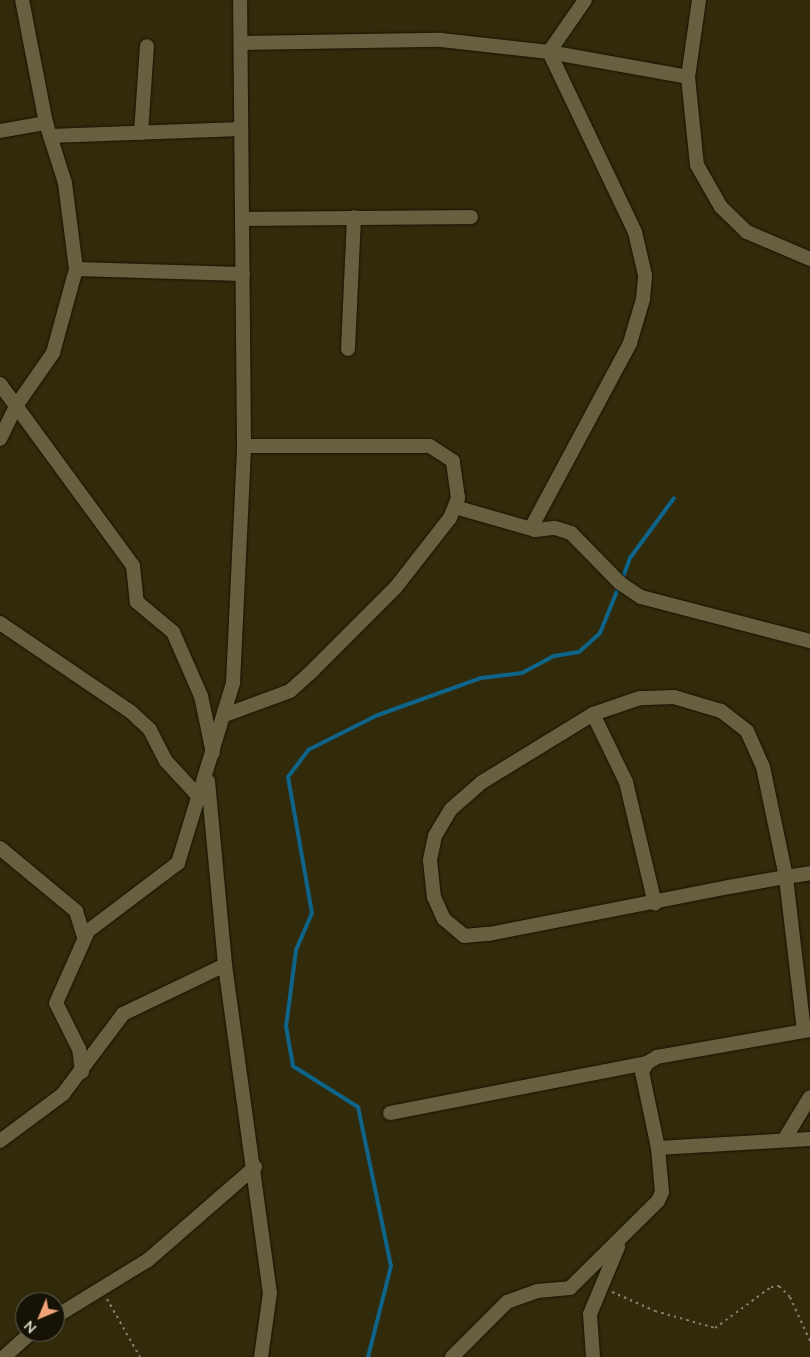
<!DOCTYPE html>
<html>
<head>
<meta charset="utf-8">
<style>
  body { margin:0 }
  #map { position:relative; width:810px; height:1357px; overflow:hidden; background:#312a0b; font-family:Lato,sans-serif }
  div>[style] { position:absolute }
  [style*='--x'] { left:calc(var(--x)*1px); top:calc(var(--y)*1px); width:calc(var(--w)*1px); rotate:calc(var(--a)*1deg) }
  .stream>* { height:4px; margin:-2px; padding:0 2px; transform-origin:2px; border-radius:2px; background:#0e6489 }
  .path>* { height:2px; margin-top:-1px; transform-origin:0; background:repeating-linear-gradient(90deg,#858068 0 2.5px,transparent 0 6.5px) }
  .roads { filter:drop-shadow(0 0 1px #181200) drop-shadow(0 0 1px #181200) }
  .minor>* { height:14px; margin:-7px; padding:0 7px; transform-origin:7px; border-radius:7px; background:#676040 }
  span { translate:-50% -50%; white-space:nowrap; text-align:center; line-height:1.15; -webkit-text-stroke:5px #161306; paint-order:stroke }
  .north { position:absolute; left:15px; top:1292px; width:50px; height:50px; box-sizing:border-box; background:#161306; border:1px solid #646152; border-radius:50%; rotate:225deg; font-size:14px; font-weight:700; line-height:20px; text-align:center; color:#d9d6c4 }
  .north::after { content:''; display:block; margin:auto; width:18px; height:22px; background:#efa376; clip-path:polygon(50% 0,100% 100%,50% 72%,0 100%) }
</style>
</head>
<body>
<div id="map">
  <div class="stream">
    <i style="--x:622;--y:580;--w:23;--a:-70"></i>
    <i style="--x:630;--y:558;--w:74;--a:-53.7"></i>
    <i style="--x:368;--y:1357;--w:94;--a:-75.8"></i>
    <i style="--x:391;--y:1266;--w:162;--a:-101.7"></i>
    <i style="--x:358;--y:1107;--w:77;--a:-147.8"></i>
    <i style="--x:293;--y:1066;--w:40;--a:-100"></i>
    <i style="--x:286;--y:1027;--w:78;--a:-82.6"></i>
    <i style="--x:296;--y:950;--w:40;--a:-66.6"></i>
    <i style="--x:312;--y:913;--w:138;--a:-100"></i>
    <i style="--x:288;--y:777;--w:34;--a:-53"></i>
    <i style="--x:308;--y:750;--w:78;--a:-26.6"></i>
    <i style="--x:378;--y:715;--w:109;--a:-19.8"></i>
    <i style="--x:481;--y:678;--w:41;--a:-7"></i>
    <i style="--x:522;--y:673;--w:36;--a:-28"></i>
    <i style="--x:554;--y:656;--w:25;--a:-9"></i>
    <i style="--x:579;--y:652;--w:28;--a:-42"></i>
    <i style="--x:600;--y:633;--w:51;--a:-68"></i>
  </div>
  <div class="path">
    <i style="--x:612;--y:1292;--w:47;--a:23.8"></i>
    <i style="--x:655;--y:1311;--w:62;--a:15.8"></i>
    <i style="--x:715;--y:1328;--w:69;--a:-36.2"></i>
    <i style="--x:771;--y:1287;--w:8;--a:-7"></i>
    <i style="--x:779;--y:1286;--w:16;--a:45"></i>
    <i style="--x:790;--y:1297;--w:48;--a:65.6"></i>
    <i style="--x:107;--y:1299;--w:67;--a:60.4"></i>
  </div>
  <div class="roads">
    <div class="minor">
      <i style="--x:699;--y:0;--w:78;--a:98.1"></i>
      <i style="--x:688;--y:77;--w:88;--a:84.2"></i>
      <i style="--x:697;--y:165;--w:48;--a:60.3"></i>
      <i style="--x:721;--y:207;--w:36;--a:44"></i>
      <i style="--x:747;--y:232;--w:69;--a:23.2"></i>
      <i style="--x:241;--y:43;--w:200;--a:-0.9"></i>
      <i style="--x:441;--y:40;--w:109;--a:6.3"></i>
      <i style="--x:549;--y:52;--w:141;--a:10.2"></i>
      <i style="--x:0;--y:131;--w:47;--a:-9.9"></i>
      <i style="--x:141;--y:133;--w:87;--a:-86.1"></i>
      <i style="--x:50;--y:136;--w:191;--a:-2.1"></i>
      <i style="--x:242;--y:219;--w:229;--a:-0.5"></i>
      <i style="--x:76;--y:269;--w:167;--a:1.7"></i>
      <i style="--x:348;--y:349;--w:132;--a:-87.4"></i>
      <i style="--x:0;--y:384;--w:225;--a:53.8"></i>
      <i style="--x:133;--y:566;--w:36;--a:84"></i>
      <i style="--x:137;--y:602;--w:47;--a:39.8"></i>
      <i style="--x:173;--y:632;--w:70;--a:66.4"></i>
      <i style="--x:201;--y:696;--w:58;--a:78.1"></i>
      <i style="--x:0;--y:439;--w:37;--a:-64"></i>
      <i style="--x:16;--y:406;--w:65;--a:-55.1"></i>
      <i style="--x:53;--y:353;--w:87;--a:-74.7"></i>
      <i style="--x:76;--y:269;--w:87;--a:-97.3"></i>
      <i style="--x:65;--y:183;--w:63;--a:-107.6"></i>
      <i style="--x:46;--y:123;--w:125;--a:-101"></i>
      <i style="--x:455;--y:507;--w:83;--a:16"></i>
      <i style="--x:535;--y:530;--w:20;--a:-6"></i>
      <i style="--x:555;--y:528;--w:17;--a:17"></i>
      <i style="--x:571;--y:533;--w:70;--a:45.6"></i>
      <i style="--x:620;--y:583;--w:25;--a:34"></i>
      <i style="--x:641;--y:597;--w:175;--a:14.6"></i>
      <i style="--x:531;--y:528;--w:210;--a:-61.8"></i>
      <i style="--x:630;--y:343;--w:46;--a:-73.5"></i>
      <i style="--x:643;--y:299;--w:24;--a:-85"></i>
      <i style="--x:645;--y:275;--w:44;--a:-103.1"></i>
      <i style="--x:635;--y:232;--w:199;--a:-115.5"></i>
      <i style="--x:549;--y:52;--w:63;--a:-55.3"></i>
      <i style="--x:0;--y:623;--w:158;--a:34.2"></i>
      <i style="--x:131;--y:712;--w:26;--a:43"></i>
      <i style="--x:150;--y:730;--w:35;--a:63"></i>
      <i style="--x:166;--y:761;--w:50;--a:47.4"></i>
      <i style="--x:593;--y:714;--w:76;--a:64.1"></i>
      <i style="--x:626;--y:782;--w:125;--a:76.6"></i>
      <i style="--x:225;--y:715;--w:69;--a:-20.3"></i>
      <i style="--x:290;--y:691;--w:31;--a:-42"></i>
      <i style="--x:313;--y:670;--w:117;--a:-45"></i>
      <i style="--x:396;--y:587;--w:88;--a:-52"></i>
      <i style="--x:450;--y:518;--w:22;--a:-68"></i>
      <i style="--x:458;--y:498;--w:37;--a:-98"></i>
      <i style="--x:453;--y:461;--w:27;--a:-147"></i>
      <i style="--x:430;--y:446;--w:186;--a:180"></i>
      <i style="--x:208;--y:781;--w:185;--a:84.7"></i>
      <i style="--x:225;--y:965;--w:331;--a:82.2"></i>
      <i style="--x:270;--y:1293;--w:65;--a:98"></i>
      <i style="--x:0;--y:848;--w:99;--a:39.7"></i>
      <i style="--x:76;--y:911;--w:28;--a:73"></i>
      <i style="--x:804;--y:1031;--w:155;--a:-96.7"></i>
      <i style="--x:786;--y:877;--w:112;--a:-101.8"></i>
      <i style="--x:763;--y:767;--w:39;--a:-114"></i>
      <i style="--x:747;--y:731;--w:33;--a:-142"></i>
      <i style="--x:721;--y:711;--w:49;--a:-163.4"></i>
      <i style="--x:674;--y:697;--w:34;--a:178"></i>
      <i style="--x:640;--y:698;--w:50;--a:161.2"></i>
      <i style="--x:593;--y:714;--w:130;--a:148.5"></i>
      <i style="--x:482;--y:782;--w:41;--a:138.9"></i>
      <i style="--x:451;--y:809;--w:31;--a:121"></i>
      <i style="--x:435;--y:836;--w:25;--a:102"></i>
      <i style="--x:430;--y:860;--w:37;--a:84"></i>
      <i style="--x:434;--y:897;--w:24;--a:66"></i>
      <i style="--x:444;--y:919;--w:26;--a:40"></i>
      <i style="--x:464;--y:936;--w:25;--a:-5"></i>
      <i style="--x:489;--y:934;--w:245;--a:-11.1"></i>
      <i style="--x:729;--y:887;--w:58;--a:-10"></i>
      <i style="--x:786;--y:877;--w:24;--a:-9"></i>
      <i style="--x:82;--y:1072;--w:23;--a:-97"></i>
      <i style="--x:79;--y:1049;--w:51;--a:-116.6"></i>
      <i style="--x:56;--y:1003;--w:79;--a:-66"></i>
      <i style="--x:88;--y:931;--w:113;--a:-37.1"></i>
      <i style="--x:178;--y:863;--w:188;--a:-73"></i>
      <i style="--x:233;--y:683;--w:237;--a:-87.3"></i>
      <i style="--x:244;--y:446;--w:446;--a:-90.5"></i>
      <i style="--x:390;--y:1113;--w:262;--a:-11"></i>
      <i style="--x:784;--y:1140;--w:50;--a:-58.8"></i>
      <i style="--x:0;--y:1141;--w:79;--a:-36.7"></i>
      <i style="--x:63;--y:1094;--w:100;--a:-53.1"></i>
      <i style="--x:123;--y:1014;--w:113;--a:-25.7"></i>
      <i style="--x:658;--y:1148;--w:152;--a:-3.4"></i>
      <i style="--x:55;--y:1317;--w:109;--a:-31.5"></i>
      <i style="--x:148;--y:1260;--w:142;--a:-41"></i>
      <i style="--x:4;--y:1357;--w:38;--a:-42"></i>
      <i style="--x:452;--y:1357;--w:78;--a:-45"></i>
      <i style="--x:507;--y:1302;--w:32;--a:-20"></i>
      <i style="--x:537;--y:1291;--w:33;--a:-5"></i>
      <i style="--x:570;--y:1288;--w:124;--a:-44.7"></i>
      <i style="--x:658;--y:1201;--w:10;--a:-66"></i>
      <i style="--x:662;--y:1192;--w:44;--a:-95.2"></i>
      <i style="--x:658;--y:1148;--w:78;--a:-101.9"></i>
      <i style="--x:642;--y:1072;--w:10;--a:-61"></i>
      <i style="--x:647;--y:1063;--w:12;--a:-31"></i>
      <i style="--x:657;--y:1057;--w:155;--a:-10"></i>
      <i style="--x:593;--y:1357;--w:43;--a:-94"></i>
      <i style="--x:590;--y:1314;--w:73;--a:-67.3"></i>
    </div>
  </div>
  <div class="north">N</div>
</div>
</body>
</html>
